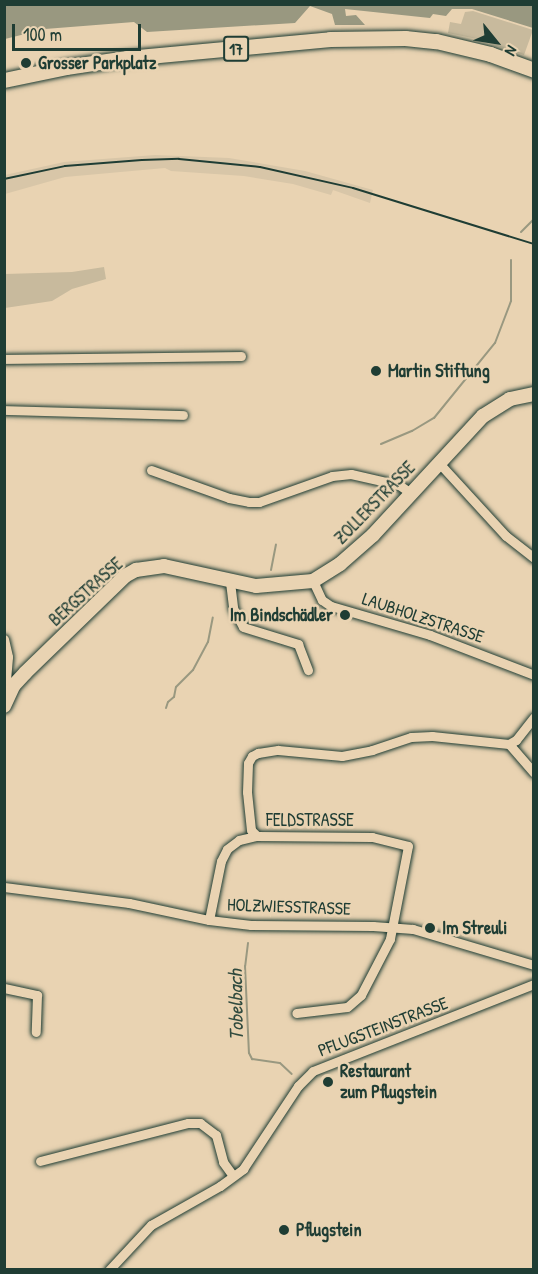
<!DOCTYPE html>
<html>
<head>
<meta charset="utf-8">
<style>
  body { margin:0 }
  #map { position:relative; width:538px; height:1274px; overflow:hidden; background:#e9d3b2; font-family:"Patrick Hand",sans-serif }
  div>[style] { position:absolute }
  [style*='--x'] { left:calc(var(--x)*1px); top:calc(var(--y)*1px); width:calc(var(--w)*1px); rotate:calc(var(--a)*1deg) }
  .built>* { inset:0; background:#d8c6a8 }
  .green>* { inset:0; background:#c8ba9d }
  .water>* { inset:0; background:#999880 }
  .stream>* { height:2px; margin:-1px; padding:0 1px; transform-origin:1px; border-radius:1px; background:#999880 }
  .roads { filter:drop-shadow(0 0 2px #1f3d34) drop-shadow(0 0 2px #1f3d34) }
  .street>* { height:9px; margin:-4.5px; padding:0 4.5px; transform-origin:4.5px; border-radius:4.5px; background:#e9d3b2 }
  .secondary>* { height:14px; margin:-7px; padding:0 7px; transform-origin:7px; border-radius:7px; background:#e9d3b2 }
  .primary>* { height:15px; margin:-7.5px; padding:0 7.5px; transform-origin:7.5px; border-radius:7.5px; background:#e9d3b2 }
  .rail>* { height:2px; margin:-1px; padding:0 1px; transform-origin:1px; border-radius:1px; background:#1f3d34 }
  .dots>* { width:16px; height:16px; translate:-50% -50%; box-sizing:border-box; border:3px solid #e9d3b2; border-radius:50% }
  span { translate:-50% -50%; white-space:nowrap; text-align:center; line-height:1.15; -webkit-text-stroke:5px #e9d3b2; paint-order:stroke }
  .shield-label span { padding:2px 4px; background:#e9d3b2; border:2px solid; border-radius:4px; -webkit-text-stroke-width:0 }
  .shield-label { font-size:16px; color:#1f3d34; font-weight:700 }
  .poi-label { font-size:18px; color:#1f3d34; font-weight:700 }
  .left { translate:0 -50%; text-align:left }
  .right { translate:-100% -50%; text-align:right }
  .street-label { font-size:18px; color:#1f3d34 }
  .water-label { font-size:20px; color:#314b3f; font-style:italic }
  .frame { position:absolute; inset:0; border:6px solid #1f3d34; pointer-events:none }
  .north { position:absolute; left:466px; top:12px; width:60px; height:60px; -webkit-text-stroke:4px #e9d3b2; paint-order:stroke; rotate:120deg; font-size:16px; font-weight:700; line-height:24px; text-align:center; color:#1f3d34 }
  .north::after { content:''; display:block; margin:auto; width:21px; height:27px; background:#1f3d34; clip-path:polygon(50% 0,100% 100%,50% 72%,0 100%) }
  .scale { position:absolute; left:12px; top:24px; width:129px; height:27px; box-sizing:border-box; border:3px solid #1f3d34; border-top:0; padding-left:8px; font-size:18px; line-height:21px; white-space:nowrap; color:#1f3d34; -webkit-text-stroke:4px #e9d3b2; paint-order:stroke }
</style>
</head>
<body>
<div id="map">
  <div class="built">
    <i style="clip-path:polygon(155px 155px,229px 158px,305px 171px,373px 190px,370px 203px,333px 190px,331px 195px,293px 184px,244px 176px,171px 171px,165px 168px,65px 177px,5px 194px,5px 175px,64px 162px)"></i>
  </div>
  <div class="green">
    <i style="clip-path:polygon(473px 11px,533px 30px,524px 55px,477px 39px,448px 33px,450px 22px,461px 24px,465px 12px)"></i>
    <i style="clip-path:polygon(104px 267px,106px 279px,72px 289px,52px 301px,5px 308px,5px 274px,72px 272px)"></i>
  </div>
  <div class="water">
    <i style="clip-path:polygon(533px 4px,533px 28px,472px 9px,452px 9px,446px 16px,433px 14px,430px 18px,345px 9px,346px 16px,356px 15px,365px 25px,335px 25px,332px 14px,310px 6px,295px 23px,147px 32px,134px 22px,45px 29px,5px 39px,5px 5px)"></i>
  </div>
  <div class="stream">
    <i style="--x:521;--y:232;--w:18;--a:-45"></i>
    <i style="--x:381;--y:444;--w:34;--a:-23"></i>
    <i style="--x:412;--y:431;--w:26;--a:-31"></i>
    <i style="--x:434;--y:418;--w:97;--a:-50.9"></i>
    <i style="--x:495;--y:343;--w:45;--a:-69.1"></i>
    <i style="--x:511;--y:301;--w:41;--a:-90"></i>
    <i style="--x:271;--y:570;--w:26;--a:-79"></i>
    <i style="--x:166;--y:708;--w:6;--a:-72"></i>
    <i style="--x:168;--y:702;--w:8;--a:-40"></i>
    <i style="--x:174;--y:697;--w:10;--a:-79"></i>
    <i style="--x:176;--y:687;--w:24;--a:-45"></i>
    <i style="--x:193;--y:670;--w:32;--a:-62"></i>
    <i style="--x:208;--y:642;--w:25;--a:-79"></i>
    <i style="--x:248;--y:943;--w:23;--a:97"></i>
    <i style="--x:245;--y:966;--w:87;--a:87.4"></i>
    <i style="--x:249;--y:1053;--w:7;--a:63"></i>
    <i style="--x:252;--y:1059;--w:28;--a:8"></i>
    <i style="--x:280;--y:1063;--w:16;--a:43"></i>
  </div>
  <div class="roads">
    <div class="street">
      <i style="--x:4;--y:359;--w:237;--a:-0.7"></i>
      <i style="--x:4;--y:410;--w:179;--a:1.6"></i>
      <i style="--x:439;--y:463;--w:99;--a:47.5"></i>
      <i style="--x:506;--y:536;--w:36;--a:38"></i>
      <i style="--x:151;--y:470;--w:83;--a:19.7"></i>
      <i style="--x:229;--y:498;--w:20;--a:11"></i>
      <i style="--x:249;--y:502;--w:10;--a:0"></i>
      <i style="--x:259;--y:502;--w:77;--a:-19.6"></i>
      <i style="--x:332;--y:476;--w:19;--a:-6"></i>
      <i style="--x:351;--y:474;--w:49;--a:12.9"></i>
      <i style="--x:399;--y:485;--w:14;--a:34"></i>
      <i style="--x:313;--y:581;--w:21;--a:65"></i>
      <i style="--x:322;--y:600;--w:11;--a:34"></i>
      <i style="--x:331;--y:606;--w:103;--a:16.3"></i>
      <i style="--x:430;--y:635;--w:111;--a:21"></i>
      <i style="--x:230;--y:582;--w:26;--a:83"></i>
      <i style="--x:233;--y:608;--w:21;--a:62"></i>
      <i style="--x:243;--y:627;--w:58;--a:17.2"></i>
      <i style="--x:298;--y:644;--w:28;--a:69"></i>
      <i style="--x:4;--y:639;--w:18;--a:77"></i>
      <i style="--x:8;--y:657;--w:23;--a:95"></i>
      <i style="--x:509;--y:744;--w:38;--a:49"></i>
      <i style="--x:509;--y:744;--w:8;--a:-30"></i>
      <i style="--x:516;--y:740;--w:29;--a:-52"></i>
      <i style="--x:257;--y:836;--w:8;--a:-135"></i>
      <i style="--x:251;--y:830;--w:38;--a:-96"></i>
      <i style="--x:247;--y:792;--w:29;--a:-88"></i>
      <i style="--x:248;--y:763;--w:8;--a:-60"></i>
      <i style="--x:252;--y:756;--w:7;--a:-27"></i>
      <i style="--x:258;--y:753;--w:20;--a:-9"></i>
      <i style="--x:278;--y:750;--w:64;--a:5.4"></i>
      <i style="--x:342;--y:756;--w:31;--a:-11"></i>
      <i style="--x:372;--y:750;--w:41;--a:-18.4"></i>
      <i style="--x:411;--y:737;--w:21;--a:-3"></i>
      <i style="--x:432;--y:736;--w:77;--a:5.9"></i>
      <i style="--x:4;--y:887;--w:126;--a:7.3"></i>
      <i style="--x:129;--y:903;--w:82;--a:12"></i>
      <i style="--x:209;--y:920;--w:42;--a:6.8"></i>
      <i style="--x:251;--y:925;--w:122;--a:0.5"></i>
      <i style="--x:373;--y:926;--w:40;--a:4.3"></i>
      <i style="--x:413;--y:929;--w:126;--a:16.6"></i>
      <i style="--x:209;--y:920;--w:60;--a:-78.5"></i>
      <i style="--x:221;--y:861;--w:13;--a:-63"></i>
      <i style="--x:227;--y:849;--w:15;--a:-37"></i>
      <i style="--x:239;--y:840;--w:18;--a:-13"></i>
      <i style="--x:257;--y:836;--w:115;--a:0.5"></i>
      <i style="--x:372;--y:837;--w:37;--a:14"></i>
      <i style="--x:408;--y:846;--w:95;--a:101"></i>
      <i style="--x:390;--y:939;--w:63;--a:117.4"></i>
      <i style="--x:361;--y:995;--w:18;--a:139"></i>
      <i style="--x:347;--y:1007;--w:51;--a:173.3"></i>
      <i style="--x:4;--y:988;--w:34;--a:12"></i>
      <i style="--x:37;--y:995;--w:37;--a:92"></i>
      <i style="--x:40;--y:1161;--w:153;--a:-14.4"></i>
      <i style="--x:188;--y:1123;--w:12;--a:0"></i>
      <i style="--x:200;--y:1123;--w:20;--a:37"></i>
      <i style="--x:216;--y:1135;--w:28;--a:75"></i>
      <i style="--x:223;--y:1162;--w:17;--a:54"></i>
      <i style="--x:109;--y:1270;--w:62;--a:-47"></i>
      <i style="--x:151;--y:1225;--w:79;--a:-29.5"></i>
      <i style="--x:220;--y:1186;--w:29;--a:-36"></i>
      <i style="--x:243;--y:1169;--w:100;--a:-56.5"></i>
      <i style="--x:298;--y:1086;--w:21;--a:-45"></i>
      <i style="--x:313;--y:1071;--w:238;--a:-21.5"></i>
    </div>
    <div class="secondary">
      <i style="--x:4;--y:706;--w:23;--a:-65"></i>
      <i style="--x:14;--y:685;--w:16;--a:-47"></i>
      <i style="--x:25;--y:673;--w:139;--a:-44.1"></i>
      <i style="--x:125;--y:576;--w:13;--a:-29"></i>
      <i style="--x:136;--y:570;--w:28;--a:-8"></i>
      <i style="--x:164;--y:566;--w:94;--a:12.3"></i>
      <i style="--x:256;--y:586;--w:57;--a:-5"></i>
      <i style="--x:313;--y:581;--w:32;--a:-32"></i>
      <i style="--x:340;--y:564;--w:44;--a:-41.3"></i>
      <i style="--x:373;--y:535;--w:162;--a:-47.3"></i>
      <i style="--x:483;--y:416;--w:32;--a:-32"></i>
      <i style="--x:510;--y:399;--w:25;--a:-12"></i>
    </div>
    <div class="primary">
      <i style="--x:4;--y:80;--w:63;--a:-11.8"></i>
      <i style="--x:66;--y:67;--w:62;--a:-8.4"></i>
      <i style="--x:127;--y:58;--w:204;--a:-5.3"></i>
      <i style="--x:330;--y:39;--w:75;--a:-0.8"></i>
      <i style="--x:405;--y:38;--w:31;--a:6"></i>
      <i style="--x:436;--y:41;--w:56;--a:13.5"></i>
      <i style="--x:490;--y:54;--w:47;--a:20"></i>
    </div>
  </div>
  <div class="rail">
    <i style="--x:4;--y:179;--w:62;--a:-12"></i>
    <i style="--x:65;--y:166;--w:77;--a:-4.5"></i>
    <i style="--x:142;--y:160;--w:37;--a:-2"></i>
    <i style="--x:179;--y:159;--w:81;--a:5.6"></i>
    <i style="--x:260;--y:167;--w:95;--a:12.7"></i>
    <i style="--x:353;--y:188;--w:189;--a:17.2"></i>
  </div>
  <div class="dots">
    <i style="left:26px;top:63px;background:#1f3d34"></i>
    <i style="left:376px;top:371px;background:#1f3d34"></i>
    <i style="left:345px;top:615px;background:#1f3d34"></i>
    <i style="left:430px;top:928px;background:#1f3d34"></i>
    <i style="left:328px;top:1082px;background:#1f3d34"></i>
    <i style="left:284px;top:1230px;background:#1f3d34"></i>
  </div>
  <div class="shield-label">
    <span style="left:236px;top:49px">17</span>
  </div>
  <div class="poi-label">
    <span class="left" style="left:38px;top:63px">Grosser Parkplatz</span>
    <span class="left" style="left:388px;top:371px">Martin Stiftung</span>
    <span class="right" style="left:333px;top:615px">Im Bindschädler</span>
    <span class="left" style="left:442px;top:928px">Im Streuli</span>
    <span class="left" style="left:340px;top:1082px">Restaurant<br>zum Pflugstein</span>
    <span class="left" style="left:296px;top:1230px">Pflugstein</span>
  </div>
  <div class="street-label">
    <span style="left:375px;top:503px;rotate:-46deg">ZOLLERSTRASSE</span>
    <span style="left:86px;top:592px;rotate:-42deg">BERGSTRASSE</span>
    <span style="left:423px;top:618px;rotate:18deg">LAUBHOLZSTRASSE</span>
    <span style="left:310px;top:820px">FELDSTRASSE</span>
    <span style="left:289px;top:907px;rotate:2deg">HOLZWIESSTRASSE</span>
    <span style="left:383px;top:1027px;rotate:-21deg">PFLUGSTEINSTRASSE</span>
  </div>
  <div class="water-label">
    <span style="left:235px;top:1005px;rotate:-91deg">Tobelbach</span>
  </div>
  <div class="frame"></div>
  <div class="north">N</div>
  <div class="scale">100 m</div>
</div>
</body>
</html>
